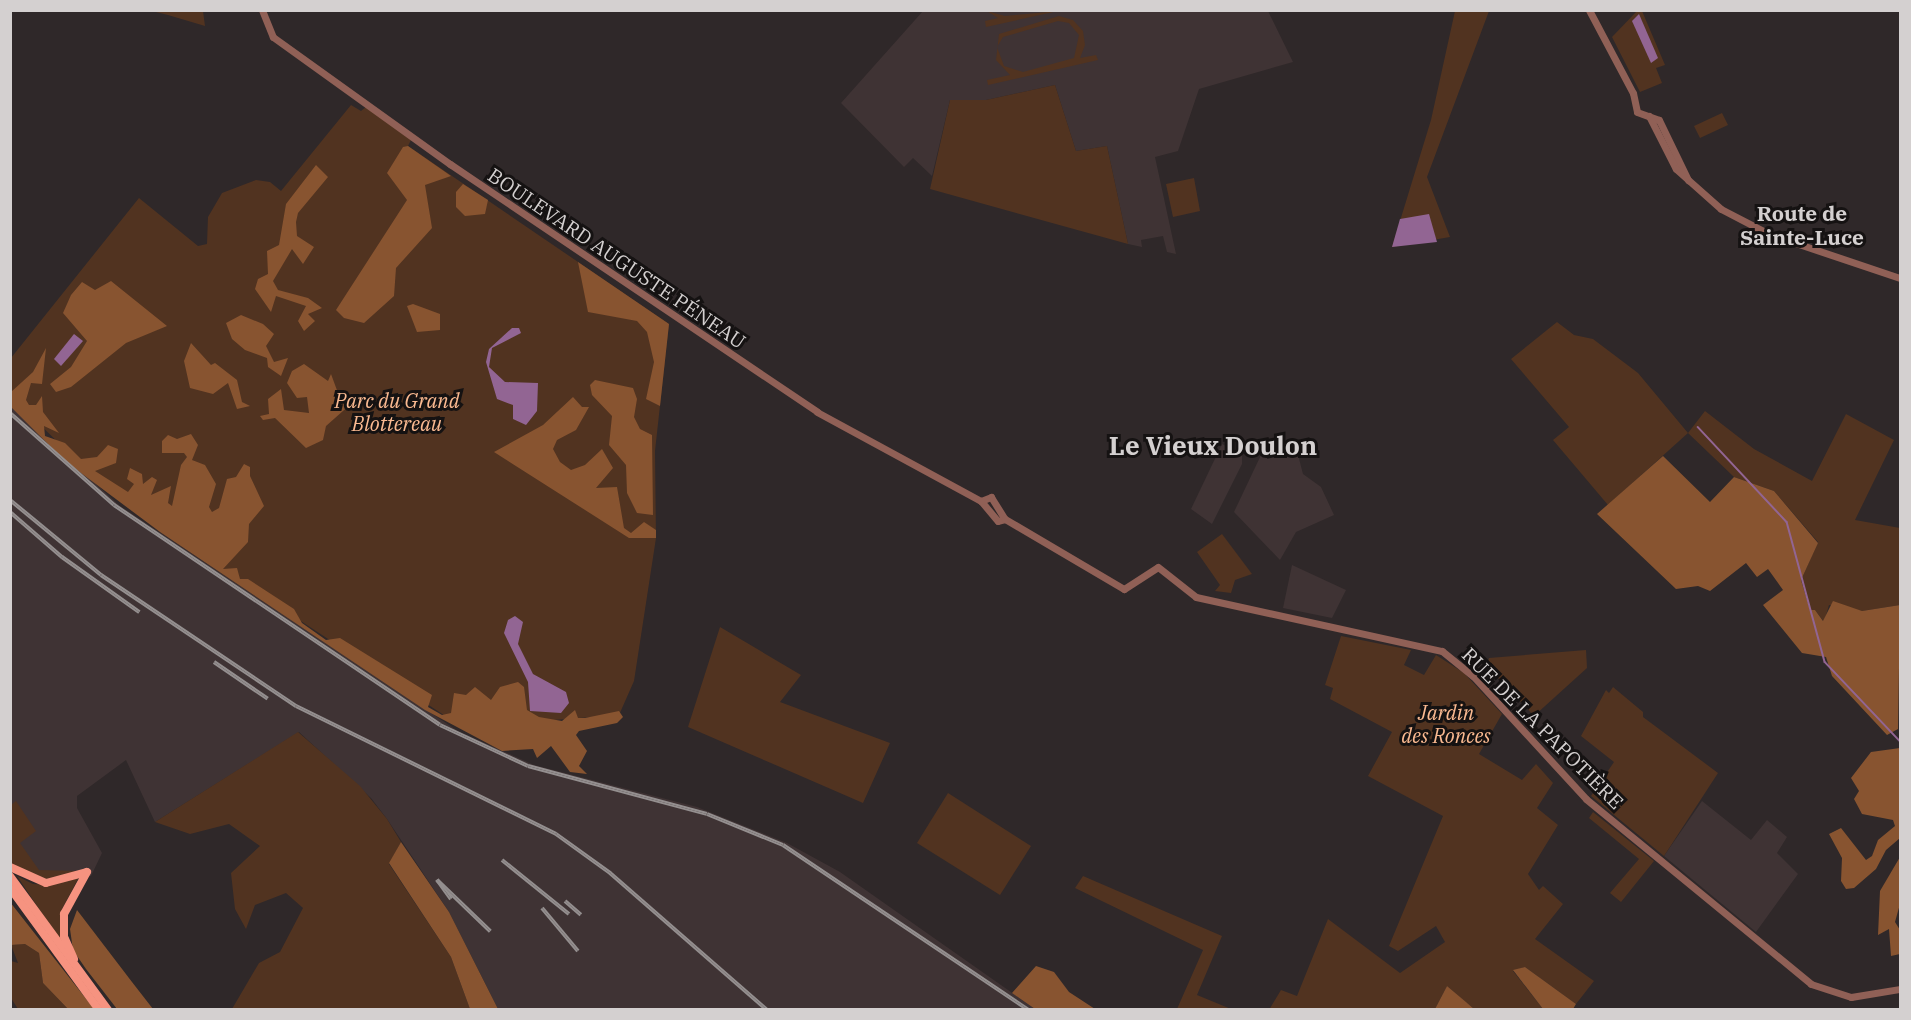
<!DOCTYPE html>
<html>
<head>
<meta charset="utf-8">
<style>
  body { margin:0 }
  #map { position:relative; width:1911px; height:1020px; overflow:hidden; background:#2f2829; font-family:"IBM Plex Serif",serif }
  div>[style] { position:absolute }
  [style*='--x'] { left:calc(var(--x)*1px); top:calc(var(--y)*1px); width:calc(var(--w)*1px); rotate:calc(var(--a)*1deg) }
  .built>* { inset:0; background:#3f3334 }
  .green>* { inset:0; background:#513320 }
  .forest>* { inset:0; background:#885430 }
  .water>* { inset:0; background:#926593 }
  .stream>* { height:1.5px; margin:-0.75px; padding:0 0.75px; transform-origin:0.75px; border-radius:0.75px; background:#926593 }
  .tertiary>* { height:7px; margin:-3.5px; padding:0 3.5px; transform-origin:3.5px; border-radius:3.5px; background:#906056 }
  .primary>* { height:8px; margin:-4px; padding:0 4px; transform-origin:4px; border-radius:4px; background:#f69380 }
  .rail>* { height:4px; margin-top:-2px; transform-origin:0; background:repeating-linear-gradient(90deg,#151212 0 4.5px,#948f8f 0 9px); box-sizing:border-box; border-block:2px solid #948f8f }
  span { translate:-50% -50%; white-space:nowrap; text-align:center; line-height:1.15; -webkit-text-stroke:6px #151212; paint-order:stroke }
  .street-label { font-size:20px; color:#d4d0d0 }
  .park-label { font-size:20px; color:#fbba91; font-style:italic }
  .neighbourhood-label { font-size:21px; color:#d4d0d0; font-weight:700 }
  .district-label { font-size:26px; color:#d4d0d0; font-weight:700 }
  .frame { position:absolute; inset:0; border:12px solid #d4d0d0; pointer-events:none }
</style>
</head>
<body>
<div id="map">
  <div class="built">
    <i style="clip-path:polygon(923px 11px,1268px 11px,1293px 62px,1199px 89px,1178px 151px,1155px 157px,1176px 254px,1167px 252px,1163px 236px,1141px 240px,1142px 247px,1128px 244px,1107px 146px,1076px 151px,1055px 85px,986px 100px,950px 100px,932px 176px,913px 158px,904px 167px,841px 103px)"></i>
    <i style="clip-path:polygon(11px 407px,120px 506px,458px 731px,534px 765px,697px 807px,787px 843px,840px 872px,1035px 1009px,498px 1009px,449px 912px,387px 819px,371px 798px,299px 732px,155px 822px,126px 760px,77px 796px,77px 808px,102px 853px,91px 876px,48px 889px,11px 833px)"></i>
    <i style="clip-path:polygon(1222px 444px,1242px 454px,1242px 464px,1212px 524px,1191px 509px)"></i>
    <i style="clip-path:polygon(1296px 447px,1303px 474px,1321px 487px,1334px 515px,1296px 532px,1280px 560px,1234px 512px,1261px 455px)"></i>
    <i style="clip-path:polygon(1292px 565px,1346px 590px,1332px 618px,1283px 608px)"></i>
    <i style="clip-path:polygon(1702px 801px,1751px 840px,1767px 820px,1787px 837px,1777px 853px,1798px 874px,1756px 932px,1664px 856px)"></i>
  </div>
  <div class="green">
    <i style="clip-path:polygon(152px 11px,203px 11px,205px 26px,168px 15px)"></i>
    <i style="clip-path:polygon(987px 11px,1005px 16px,1058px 11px,986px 27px,985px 21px,998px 18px)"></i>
    <i style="clip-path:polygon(1455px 11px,1489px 11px,1427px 177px,1450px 237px,1392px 247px,1431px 120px)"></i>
    <i style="clip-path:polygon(1637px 11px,1642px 11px,1665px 65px,1656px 68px,1662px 83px,1640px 92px,1612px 37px)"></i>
    <i style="clip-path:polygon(evenodd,1059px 16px,1073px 20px,1083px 31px,1085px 45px,1080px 58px,1096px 55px,1098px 60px,988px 85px,987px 80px,1010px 75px,996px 60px,999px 34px,1059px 16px,1058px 21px,1069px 23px,1079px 35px,1074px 58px,1023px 72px,1004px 66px,997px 47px,1003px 37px,1058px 21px)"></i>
    <i style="clip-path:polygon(1055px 85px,1076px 151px,1107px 146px,1128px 244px,930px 189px,950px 100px,986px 100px)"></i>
    <i style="clip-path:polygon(351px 105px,361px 111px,366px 107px,412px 138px,408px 146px,669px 324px,655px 451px,656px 538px,634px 681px,619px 715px,462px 727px,161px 529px,85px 469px,11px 396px,11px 358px,139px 198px,198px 246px,207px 244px,208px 217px,222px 193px,256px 180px,270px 182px,281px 191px)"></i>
    <i style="clip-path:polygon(1722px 113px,1728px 125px,1700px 138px,1694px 126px)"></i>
    <i style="clip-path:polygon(1194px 178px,1200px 211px,1173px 217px,1166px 184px)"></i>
    <i style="clip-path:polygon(1557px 322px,1574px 335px,1593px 339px,1638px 373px,1688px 433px,1705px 411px,1754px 449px,1812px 481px,1846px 414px,1894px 440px,1855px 520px,1900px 528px,1900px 605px,1862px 611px,1829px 605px,1824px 622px,1815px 610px,1810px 611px,1801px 580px,1818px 542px,1774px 491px,1734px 477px,1688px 433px,1608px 505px,1553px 440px,1569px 427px,1511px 359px)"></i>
    <i style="clip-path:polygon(1222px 534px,1252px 574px,1235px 580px,1231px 593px,1215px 591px,1220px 585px,1197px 552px)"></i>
    <i style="clip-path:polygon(720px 627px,801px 675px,780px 702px,890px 743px,863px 803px,688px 727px)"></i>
    <i style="clip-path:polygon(1341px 636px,1411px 650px,1404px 665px,1424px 675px,1436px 655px,1464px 673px,1502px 714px,1479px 754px,1522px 780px,1536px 764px,1553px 783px,1537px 808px,1558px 825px,1528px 874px,1539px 890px,1543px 886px,1563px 904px,1535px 939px,1594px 981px,1576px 1004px,1525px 967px,1513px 971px,1543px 1009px,1474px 1009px,1447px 986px,1435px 1009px,1269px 1010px,1281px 990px,1297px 996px,1328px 919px,1400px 973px,1445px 942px,1436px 926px,1398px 951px,1389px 946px,1443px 816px,1368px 776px,1392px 732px,1330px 699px,1333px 688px,1325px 685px)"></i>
    <i style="clip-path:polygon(1586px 650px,1587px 668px,1534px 716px,1487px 666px,1489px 658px)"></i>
    <i style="clip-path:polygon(1613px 687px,1643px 712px,1643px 717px,1718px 773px,1664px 856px,1591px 796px,1614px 762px,1581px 736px,1606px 690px,1609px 693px)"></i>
    <i style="clip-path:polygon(298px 732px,360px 786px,387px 819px,401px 842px,389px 864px,451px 957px,470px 1009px,232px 1009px,259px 963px,280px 952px,303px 908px,286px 893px,255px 905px,246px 929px,235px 909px,231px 873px,260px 846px,229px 824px,190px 834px,155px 822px)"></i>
    <i style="clip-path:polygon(948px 793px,1031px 846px,1000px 895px,917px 843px)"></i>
    <i style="clip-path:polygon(16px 801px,36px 831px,20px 843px,39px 870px,78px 871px,40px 881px,11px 863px,11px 805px)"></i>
    <i style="clip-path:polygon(1593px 812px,1654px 861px,1621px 902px,1610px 893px,1639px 859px,1589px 818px)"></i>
    <i style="clip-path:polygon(17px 876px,33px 884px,51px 885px,79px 877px,62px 909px,61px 942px)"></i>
    <i style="clip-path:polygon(1083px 876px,1222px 936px,1197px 995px,1231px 1009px,1177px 1009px,1203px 950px,1075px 888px)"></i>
    <i style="clip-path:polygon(25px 944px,39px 953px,43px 983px,68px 1009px,18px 1009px,11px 998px,11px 961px,18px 963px,11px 945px)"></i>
  </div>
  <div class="forest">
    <i style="clip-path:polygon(408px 146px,451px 176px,425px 185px,432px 228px,396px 268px,394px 296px,364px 323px,344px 318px,336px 310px,407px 200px,387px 173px,403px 147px)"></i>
    <i style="clip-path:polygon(316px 165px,328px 177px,298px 213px,296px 222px,297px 236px,314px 247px,303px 264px,292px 249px,273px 281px,278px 290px,308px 298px,322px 308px,308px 314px,315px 321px,304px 331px,298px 321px,306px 306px,276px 296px,271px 312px,255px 289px,258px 279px,268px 274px,267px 251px,279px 245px,286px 204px)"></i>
    <i style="clip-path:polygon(463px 184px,488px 200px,485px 214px,465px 216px,456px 207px,456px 192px)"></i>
    <i style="clip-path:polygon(578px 262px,669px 324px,660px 406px,646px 399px,654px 362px,647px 332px,637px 321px,588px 312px)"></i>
    <i style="clip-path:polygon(111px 281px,167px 326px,126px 343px,71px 387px,56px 392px,50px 384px,71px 367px,87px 341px,63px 313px,71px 295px,82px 282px,95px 290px)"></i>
    <i style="clip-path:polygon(413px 304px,440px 314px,440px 330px,417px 332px,407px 306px)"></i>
    <i style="clip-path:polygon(241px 315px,263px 324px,274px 334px,266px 346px,274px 362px,288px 358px,281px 376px,268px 367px,267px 358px,245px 350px,232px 339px,226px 323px)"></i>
    <i style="clip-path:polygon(191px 343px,211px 365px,215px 363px,237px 380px,242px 402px,250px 406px,237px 409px,228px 383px,213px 394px,190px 388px,184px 361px)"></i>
    <i style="clip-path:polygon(46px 348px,42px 384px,31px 383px,26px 400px,29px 405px,36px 405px,42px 396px,43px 412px,59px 433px,44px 426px,45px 436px,65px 443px,81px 459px,97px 457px,108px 445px,118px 449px,116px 463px,95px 471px,128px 492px,134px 484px,127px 479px,130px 468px,142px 474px,143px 484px,152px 477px,157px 480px,151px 495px,171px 486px,168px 503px,172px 506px,181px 465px,187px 457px,184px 453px,162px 453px,162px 441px,168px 435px,177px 439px,191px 434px,198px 445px,192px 460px,205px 465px,216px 484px,209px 507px,212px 512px,219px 508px,227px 479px,236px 477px,244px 464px,250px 467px,250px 476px,264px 506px,249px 524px,248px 542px,223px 569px,237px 568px,240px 579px,248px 579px,294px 609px,302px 623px,326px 640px,340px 638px,432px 695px,428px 707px,442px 715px,451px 713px,454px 693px,466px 695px,475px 687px,491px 700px,500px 687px,518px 682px,524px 687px,527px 710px,539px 717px,562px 721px,575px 710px,578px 718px,585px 718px,619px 711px,623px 717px,617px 723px,579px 731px,576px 735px,587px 751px,579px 766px,587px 774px,570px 772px,551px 746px,537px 758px,533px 749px,502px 751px,425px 710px,160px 532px,65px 461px,11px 407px,11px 392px,33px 372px)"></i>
    <i style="clip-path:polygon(304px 364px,328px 381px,331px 374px,338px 393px,352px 403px,326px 426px,323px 440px,306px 448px,275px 418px,263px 420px,260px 416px,269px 414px,268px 399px,281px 389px,284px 410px,309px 413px,307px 397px,297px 398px,287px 383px,292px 371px)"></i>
    <i style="clip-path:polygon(595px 380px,633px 388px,637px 399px,634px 417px,640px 429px,652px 435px,653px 515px,637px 513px,627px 493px,626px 465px,609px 445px,612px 416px,592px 395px,590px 385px)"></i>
    <i style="clip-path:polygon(573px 397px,582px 407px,589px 407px,576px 430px,557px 440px,553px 449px,560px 462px,571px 470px,585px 465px,602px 449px,613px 468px,596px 488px,617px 487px,624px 528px,631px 533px,644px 522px,656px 530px,656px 538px,629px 538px,494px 452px,543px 425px)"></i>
    <i style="clip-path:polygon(1663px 456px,1710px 502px,1734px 477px,1774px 491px,1818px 543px,1801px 580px,1810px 610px,1815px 610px,1823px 621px,1833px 601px,1862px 611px,1900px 605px,1898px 729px,1887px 735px,1832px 676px,1826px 657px,1802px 653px,1763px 605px,1783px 590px,1768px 569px,1757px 577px,1746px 563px,1710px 591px,1698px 586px,1676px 589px,1597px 514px)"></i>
    <i style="clip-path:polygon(1900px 748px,1900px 838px,1886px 850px,1876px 869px,1854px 888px,1846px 889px,1841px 881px,1842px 858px,1829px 834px,1841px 828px,1866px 860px,1872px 856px,1878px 840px,1895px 826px,1893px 820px,1862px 814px,1854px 799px,1859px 791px,1851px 778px,1871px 752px)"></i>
    <i style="clip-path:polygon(401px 842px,449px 912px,498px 1009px,470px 1009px,451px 957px,389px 863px)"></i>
    <i style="clip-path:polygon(1900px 857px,1900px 904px,1895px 922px,1900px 930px,1900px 954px,1891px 956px,1889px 929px,1878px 935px,1880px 891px)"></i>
    <i style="clip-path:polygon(10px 902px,94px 1009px,68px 1009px,43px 983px,39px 953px,25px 944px,11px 945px)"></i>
    <i style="clip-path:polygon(77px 910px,132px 982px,153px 1009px,117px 1009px,86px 969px,73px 950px,70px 929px)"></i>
    <i style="clip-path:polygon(1036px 966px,1054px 972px,1069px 992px,1095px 1009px,1035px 1009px,1012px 993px)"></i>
    <i style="clip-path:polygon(1525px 967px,1576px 1004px,1573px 1009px,1543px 1009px,1513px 970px)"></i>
    <i style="clip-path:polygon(1447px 986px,1466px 1002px,1474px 1009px,1435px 1009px)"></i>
  </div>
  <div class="water">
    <i style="clip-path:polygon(1639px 14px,1658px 58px,1651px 63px,1632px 21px)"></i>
    <i style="clip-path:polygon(1429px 214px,1437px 242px,1392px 247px,1400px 219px)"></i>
    <i style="clip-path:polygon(512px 328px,519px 328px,521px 333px,492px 348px,489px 367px,505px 382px,538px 383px,537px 411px,526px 425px,513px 419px,513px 405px,497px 399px,486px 362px,489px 349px)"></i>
    <i style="clip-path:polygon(74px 334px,83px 341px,61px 366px,54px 359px)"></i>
    <i style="clip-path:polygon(515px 616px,523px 622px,518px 644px,533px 674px,566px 692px,569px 703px,561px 713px,530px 711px,528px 682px,504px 633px,508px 620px)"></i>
  </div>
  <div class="stream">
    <i style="--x:1698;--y:427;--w:130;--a:46.9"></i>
    <i style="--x:1787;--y:522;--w:145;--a:74.8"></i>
    <i style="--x:1825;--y:662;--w:109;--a:46.5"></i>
  </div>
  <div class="tertiary">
    <i style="--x:262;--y:10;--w:29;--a:68"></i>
    <i style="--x:273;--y:37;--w:218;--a:35.7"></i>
    <i style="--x:450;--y:164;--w:443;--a:34"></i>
    <i style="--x:817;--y:412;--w:187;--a:28.5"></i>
    <i style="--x:981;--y:501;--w:26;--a:50"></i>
    <i style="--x:998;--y:521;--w:7;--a:-16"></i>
    <i style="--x:1589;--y:10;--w:94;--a:62.1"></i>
    <i style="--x:1633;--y:93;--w:19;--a:78"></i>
    <i style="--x:1637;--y:112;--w:23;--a:20"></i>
    <i style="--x:1659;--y:120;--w:67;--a:64.2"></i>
    <i style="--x:1649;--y:116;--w:59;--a:63"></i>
    <i style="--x:1676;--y:169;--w:60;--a:41.6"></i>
    <i style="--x:1721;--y:209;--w:54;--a:27.5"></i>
    <i style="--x:1769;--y:234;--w:138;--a:18.6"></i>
    <i style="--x:981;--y:501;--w:11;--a:-22"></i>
    <i style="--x:991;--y:497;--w:26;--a:58"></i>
    <i style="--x:1005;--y:519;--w:138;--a:30.5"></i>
    <i style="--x:1124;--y:589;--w:40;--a:-32.9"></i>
    <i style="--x:1158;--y:567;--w:48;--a:38.3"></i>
    <i style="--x:1196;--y:597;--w:252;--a:12.4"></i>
    <i style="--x:1442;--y:651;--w:40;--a:39"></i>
    <i style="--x:1473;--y:676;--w:167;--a:47.4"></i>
    <i style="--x:1586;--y:799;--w:291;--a:39.4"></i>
    <i style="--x:1811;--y:984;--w:42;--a:18"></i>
    <i style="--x:1851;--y:997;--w:50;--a:-9.3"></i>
  </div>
  <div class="primary">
    <i style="--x:10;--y:867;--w:39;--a:24"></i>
    <i style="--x:46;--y:883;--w:42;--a:-15"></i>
    <i style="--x:10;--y:876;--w:166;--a:53.8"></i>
    <i style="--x:10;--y:888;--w:151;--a:53.9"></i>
    <i style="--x:74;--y:959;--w:24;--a:-114"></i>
    <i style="--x:64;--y:937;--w:23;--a:-90"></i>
    <i style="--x:64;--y:914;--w:48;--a:-61.3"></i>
  </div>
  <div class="rail">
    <i style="--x:10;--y:413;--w:139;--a:41.5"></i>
    <i style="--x:114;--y:505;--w:393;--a:34"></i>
    <i style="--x:440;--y:725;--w:97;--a:25"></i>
    <i style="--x:528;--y:766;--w:185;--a:15"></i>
    <i style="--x:707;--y:814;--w:82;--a:22.2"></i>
    <i style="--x:783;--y:845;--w:296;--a:33.9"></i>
    <i style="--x:10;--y:500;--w:118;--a:39.5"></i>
    <i style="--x:101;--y:575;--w:235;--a:33.9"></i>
    <i style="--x:296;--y:706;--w:290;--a:26.2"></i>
    <i style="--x:556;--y:834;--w:67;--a:35.8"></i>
    <i style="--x:610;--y:873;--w:208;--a:41.1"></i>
    <i style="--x:10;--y:512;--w:69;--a:40.9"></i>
    <i style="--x:62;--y:557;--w:95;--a:35.5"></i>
    <i style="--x:214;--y:662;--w:65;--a:34.4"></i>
    <i style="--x:502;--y:860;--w:86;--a:38.9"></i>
    <i style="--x:451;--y:899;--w:24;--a:-126"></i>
    <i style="--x:437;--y:880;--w:74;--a:43.9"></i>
    <i style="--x:565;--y:901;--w:21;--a:41"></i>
    <i style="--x:542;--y:908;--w:56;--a:50.1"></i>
  </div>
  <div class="street-label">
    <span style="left:617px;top:258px;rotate:34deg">BOULEVARD AUGUSTE PÉNEAU</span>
    <span style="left:1543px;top:728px;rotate:45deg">RUE DE LA PAPOTIÈRE</span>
  </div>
  <div class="park-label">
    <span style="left:397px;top:412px">Parc du Grand<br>Blottereau</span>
    <span style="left:1446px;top:724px">Jardin<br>des Ronces</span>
  </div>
  <div class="neighbourhood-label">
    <span style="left:1802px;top:225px">Route de<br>Sainte-Luce</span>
  </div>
  <div class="district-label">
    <span style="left:1213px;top:446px">Le Vieux Doulon</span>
  </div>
  <div class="frame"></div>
</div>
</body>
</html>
